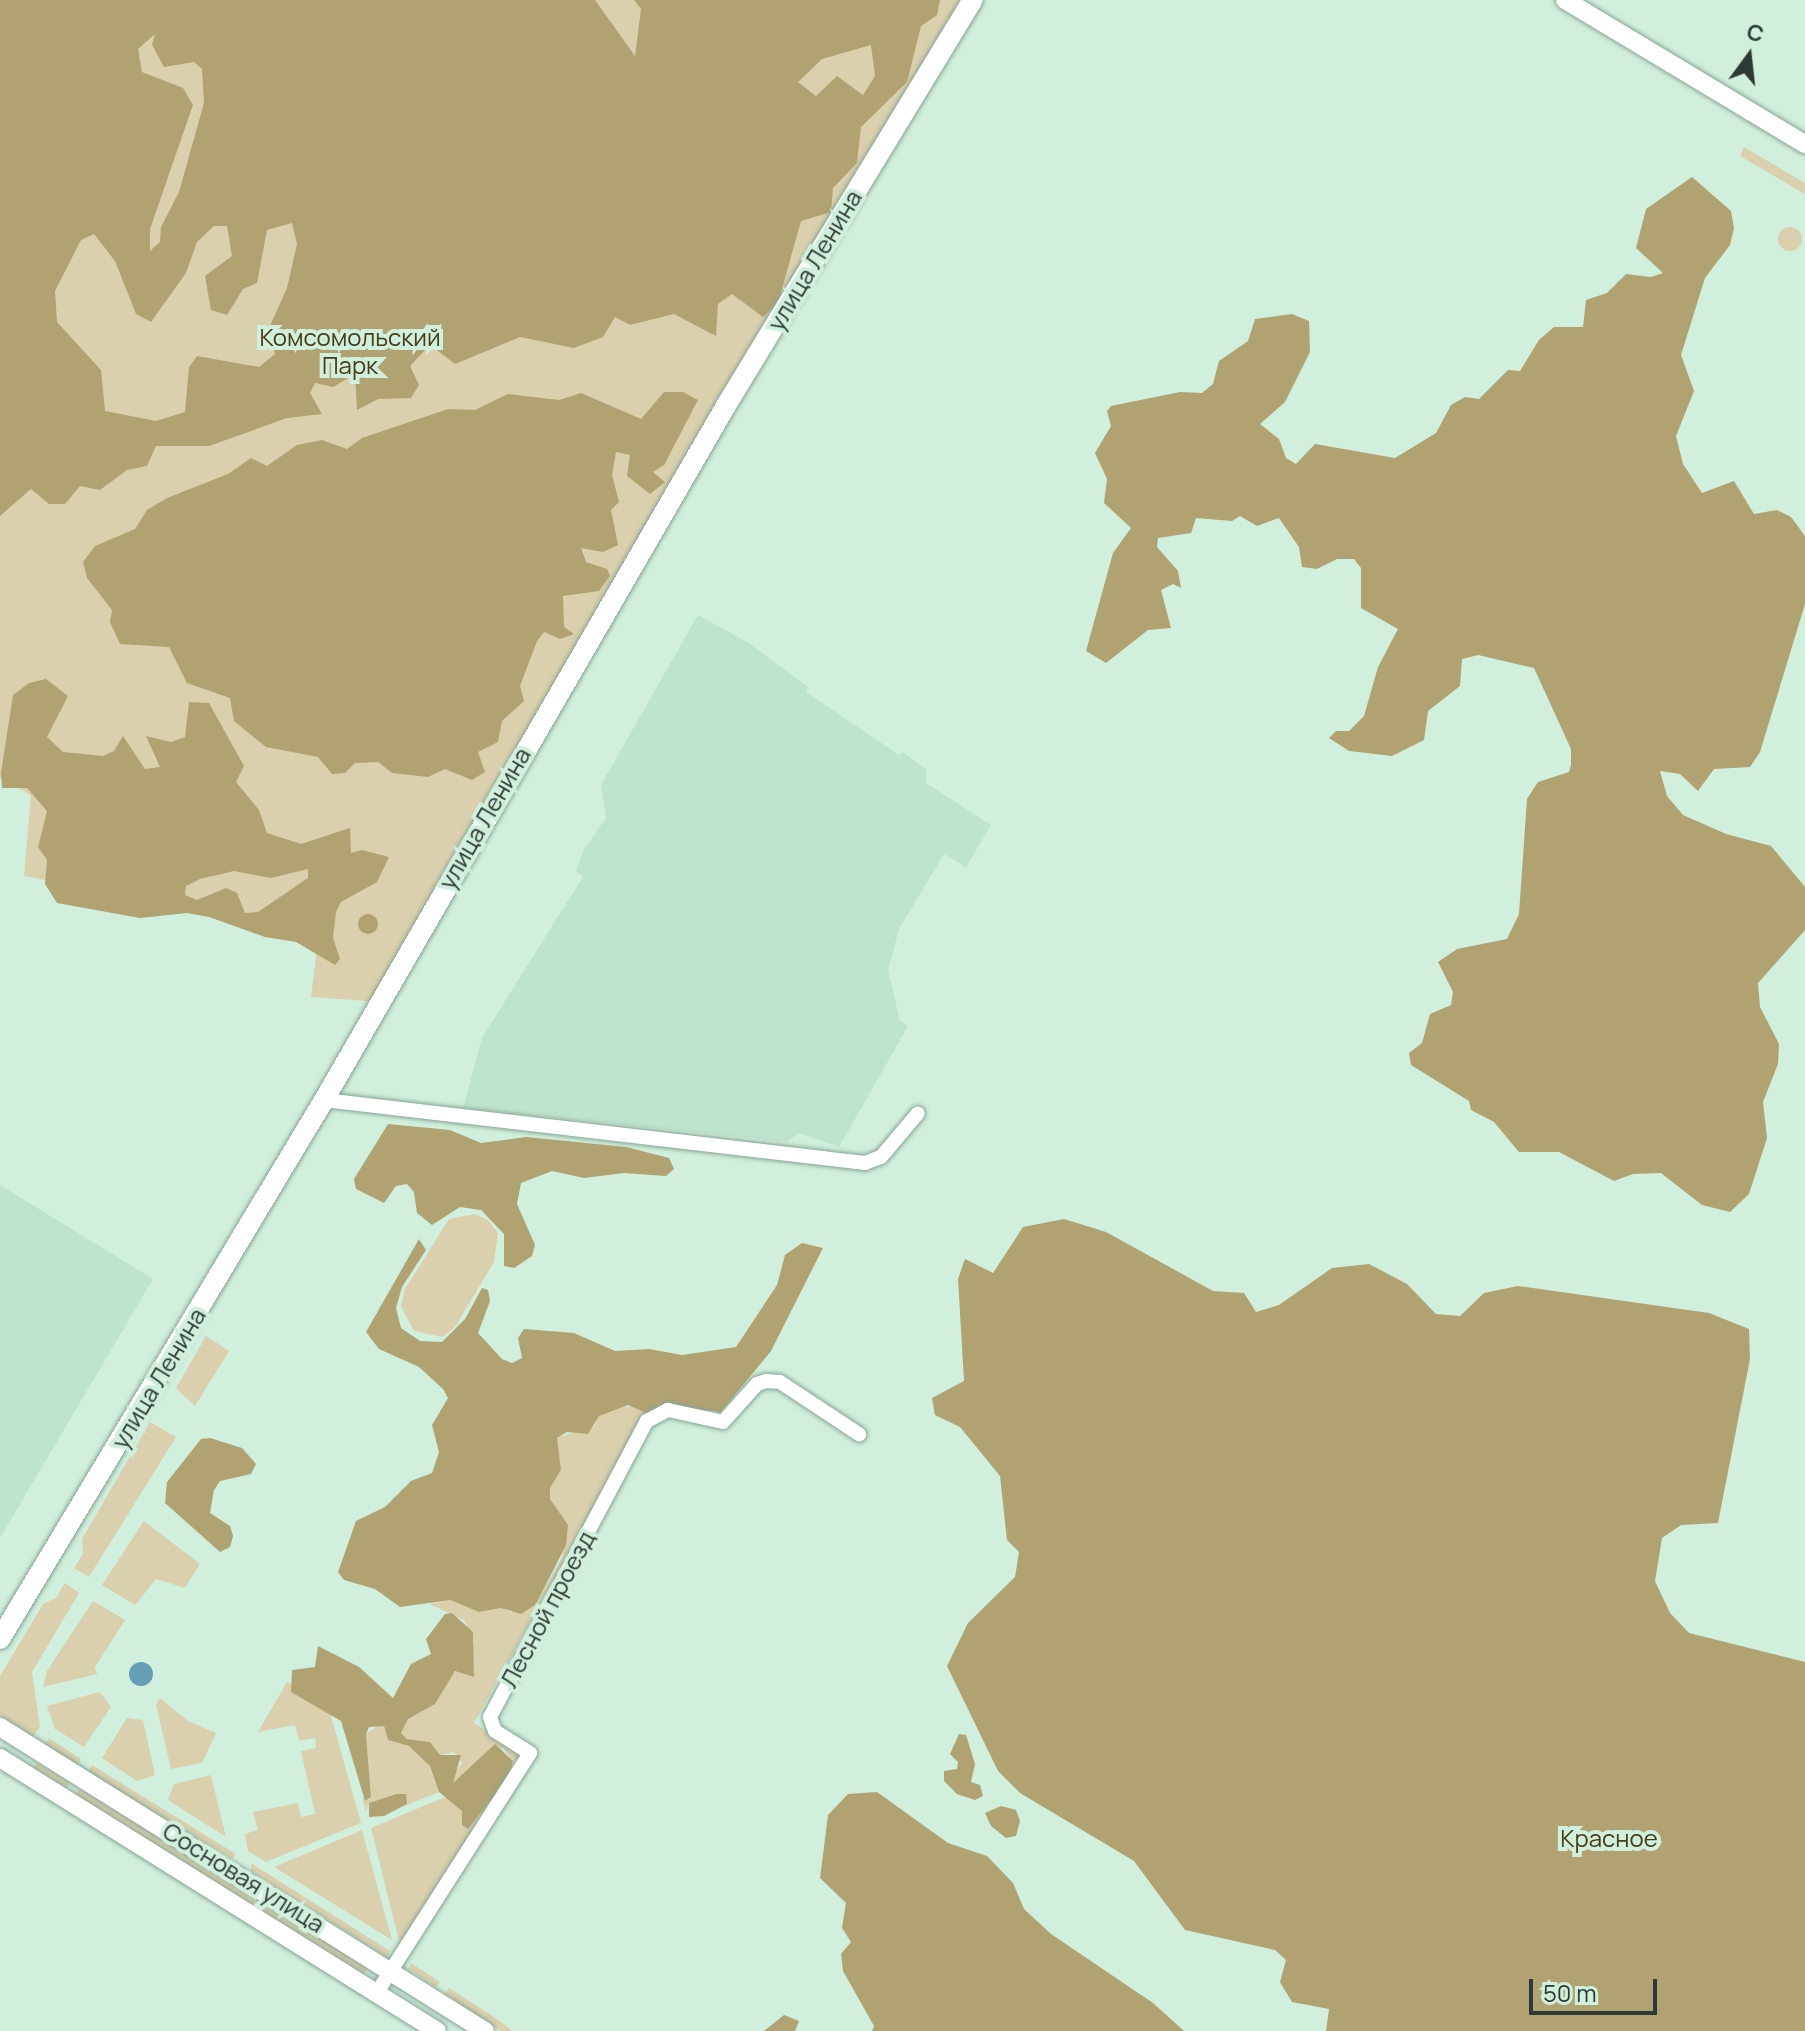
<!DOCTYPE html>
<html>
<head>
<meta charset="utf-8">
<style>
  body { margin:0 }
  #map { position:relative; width:1805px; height:2031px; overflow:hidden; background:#d0efdd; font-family:Manrope,sans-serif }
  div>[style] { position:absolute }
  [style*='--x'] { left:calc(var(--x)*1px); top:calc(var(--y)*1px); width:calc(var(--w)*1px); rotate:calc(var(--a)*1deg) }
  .built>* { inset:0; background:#bee3ce }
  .green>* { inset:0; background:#dad0ae }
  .round { border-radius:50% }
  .forest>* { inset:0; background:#b1a271 }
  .water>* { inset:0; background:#669eb6 }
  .roads { filter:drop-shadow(0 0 2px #87a494) drop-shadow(0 0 2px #87a494) }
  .minor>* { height:14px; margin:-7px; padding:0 7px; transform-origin:7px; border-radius:7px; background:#fff }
  .tertiary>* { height:18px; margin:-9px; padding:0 9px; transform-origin:9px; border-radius:9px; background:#fff }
  .secondary>* { height:20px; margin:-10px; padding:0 10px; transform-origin:10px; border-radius:10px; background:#fff }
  span { translate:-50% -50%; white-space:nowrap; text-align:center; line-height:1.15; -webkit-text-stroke:8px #d0efdd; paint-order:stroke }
  .street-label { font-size:24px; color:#2e3a33 }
  .park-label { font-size:24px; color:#493d15 }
  .north { position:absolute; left:1709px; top:16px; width:80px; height:80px; -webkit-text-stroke:6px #d0efdd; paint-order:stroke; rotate:15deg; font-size:22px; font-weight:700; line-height:32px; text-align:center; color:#2e3a33 }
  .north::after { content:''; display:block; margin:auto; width:28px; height:36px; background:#2e3a33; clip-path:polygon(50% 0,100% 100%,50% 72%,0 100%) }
  .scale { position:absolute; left:1529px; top:1979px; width:128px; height:36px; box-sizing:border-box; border:4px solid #2e3a33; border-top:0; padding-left:10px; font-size:24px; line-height:28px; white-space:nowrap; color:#2e3a33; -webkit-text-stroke:6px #d0efdd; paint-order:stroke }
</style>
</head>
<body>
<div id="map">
  <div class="built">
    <i style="clip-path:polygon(698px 615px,747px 642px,808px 687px,806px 692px,899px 755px,902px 752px,926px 769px,926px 783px,991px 825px,966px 867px,944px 854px,899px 929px,888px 970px,900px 1021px,908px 1026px,839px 1147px,799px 1133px,787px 1142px,463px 1108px,482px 1038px,583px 877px,576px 871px,583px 851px,606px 818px,601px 785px)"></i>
    <i style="clip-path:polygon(0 1185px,153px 1279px,0 1538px)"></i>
  </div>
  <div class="green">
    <i style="clip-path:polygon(0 0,973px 0,380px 1002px,311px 997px,319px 931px,24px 876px,31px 795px,0 778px)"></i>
    <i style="clip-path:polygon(1744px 147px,1805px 183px,1805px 194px,1740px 156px)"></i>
    <i class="round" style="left:1778px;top:227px;width:24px;height:24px"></i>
    <i style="clip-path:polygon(474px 1214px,488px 1220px,498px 1233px,494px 1262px,455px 1327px,443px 1337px,414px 1331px,401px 1306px,405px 1289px,449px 1219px)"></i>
    <i style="clip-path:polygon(206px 1336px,229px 1351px,195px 1406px,176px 1388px)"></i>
    <i style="clip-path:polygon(639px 1406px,646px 1413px,474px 1723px,523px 1756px,513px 1761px,502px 1747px,453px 1783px,452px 1775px,462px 1763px,454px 1752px,440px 1755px,430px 1742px,407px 1739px,401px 1733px,408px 1719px,435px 1704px,448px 1676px,470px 1664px,474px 1640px,464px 1620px,429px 1604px,450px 1600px,479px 1612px,501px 1608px,511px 1612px,536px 1604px,563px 1556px,550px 1499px,550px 1488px,561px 1470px,556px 1438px,595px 1426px,598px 1416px,618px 1407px)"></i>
    <i style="clip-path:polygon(150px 1422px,176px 1437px,89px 1577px,74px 1568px,83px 1554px,82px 1539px)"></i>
    <i style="clip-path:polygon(144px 1521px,200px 1564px,185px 1588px,156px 1579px,135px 1605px,102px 1585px)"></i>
    <i style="clip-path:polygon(65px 1583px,79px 1593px,32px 1672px,40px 1727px,33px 1737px,0 1715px,0 1676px,43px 1604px,56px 1598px)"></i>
    <i style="clip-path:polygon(93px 1601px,125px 1620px,95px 1667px,97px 1674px,43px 1687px,47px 1671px)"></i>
    <i style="clip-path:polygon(287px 1682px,328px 1705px,361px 1823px,266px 1862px,248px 1851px,245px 1834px,258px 1830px,253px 1812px,298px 1803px,301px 1817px,315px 1814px,301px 1751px,316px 1748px,315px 1738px,299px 1741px,295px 1725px,258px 1732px)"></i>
    <i style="clip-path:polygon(100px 1692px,111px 1707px,84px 1747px,55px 1729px,47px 1706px)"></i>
    <i style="clip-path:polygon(160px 1698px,188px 1721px,216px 1733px,202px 1763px,171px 1769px,156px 1705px)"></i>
    <i style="clip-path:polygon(127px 1718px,143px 1720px,155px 1775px,137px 1781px,102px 1758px)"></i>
    <i style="clip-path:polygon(377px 1726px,384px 1726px,388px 1740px,409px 1746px,430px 1766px,439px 1792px,402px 1807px,407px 1804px,396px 1794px,369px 1803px,366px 1812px,362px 1797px,365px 1801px,371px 1797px,366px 1734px)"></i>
    <i style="clip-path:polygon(49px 1738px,81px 1759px,77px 1765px,45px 1745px)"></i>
    <i style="clip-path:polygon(37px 1763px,70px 1783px,66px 1790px,33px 1770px)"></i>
    <i style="clip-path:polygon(92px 1765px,236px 1854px,233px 1859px,88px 1772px)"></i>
    <i style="clip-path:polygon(519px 1766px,403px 1941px,399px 1941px,371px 1828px)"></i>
    <i style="clip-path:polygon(211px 1775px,214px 1788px,226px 1837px,168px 1800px,174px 1784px)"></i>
    <i style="clip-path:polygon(79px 1789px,237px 1884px,369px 1966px,364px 1974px,76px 1795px)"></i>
    <i style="clip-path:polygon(362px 1830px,392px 1940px,274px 1867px)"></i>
    <i style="clip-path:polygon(251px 1863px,390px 1951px,387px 1957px,251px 1871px)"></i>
    <i style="clip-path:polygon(411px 1963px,440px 1982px,436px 1987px,408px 1969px)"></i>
    <i style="clip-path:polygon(449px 1988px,494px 2017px,513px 2031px,501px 2031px,445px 1994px)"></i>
  </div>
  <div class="forest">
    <i style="clip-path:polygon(evenodd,0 0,595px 0,635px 56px,641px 9px,634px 0,940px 0,937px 15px,921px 26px,907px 82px,861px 127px,857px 163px,833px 188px,831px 212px,801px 221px,778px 303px,763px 317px,732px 294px,718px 304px,716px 336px,674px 314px,630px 325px,615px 317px,603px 337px,574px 348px,520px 337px,455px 364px,430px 345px,410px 366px,419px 385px,411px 398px,378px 399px,357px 410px,355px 374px,333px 387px,315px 383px,310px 393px,322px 414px,287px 418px,209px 446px,156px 446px,147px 466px,127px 470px,100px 490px,80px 486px,65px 504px,49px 504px,31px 489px,0 516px,0 0,155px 34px,152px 45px,164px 67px,194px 62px,202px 69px,204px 103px,179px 192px,161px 227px,160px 242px,150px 251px,150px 229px,193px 105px,183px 88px,142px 72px,138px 49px,155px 34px,0 0,871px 45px,875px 76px,863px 95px,837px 76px,816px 96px,798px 82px,822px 59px,871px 45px,0 0,292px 223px,297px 244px,287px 288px,269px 328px,275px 354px,259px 367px,197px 356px,189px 367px,185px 412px,156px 421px,105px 411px,101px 370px,57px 322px,55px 291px,81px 240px,94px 234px,115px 261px,136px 314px,151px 322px,186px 273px,197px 242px,214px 226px,227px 226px,232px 256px,205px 276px,211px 310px,227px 315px,243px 289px,257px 283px,267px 230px,292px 223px)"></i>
    <i style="clip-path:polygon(1692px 177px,1731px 211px,1734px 228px,1730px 245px,1705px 278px,1681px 355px,1694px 391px,1676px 436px,1683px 464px,1702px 493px,1734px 481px,1754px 514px,1777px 510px,1791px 517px,1805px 536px,1805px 604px,1760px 752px,1750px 767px,1714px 769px,1698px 791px,1680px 774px,1660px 771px,1667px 796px,1683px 815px,1726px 834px,1771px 846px,1805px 887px,1805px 930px,1758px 983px,1760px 1007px,1779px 1044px,1778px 1064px,1763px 1102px,1767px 1138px,1749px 1194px,1730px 1212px,1702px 1205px,1661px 1173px,1633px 1174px,1614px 1181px,1559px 1152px,1519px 1152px,1494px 1122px,1471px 1110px,1469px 1101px,1411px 1065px,1409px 1053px,1422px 1043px,1430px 1014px,1451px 1005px,1453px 992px,1438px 962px,1457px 949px,1507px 939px,1519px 914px,1527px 799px,1538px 782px,1569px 772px,1571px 765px,1571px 749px,1534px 668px,1478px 655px,1462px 659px,1460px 686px,1428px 711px,1424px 740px,1392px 756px,1349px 751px,1329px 738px,1336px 731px,1349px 731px,1364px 716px,1378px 667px,1398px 629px,1361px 608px,1361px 568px,1354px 559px,1337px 559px,1317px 569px,1302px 567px,1299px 547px,1279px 518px,1257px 526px,1240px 516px,1232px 521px,1196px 518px,1191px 533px,1158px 538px,1157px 547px,1178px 571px,1181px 588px,1173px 584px,1161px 590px,1171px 628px,1148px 630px,1106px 663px,1086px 651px,1113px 553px,1131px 528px,1104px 503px,1107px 479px,1095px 453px,1111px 426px,1107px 411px,1111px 406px,1180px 392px,1202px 393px,1213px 384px,1219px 361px,1248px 341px,1255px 319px,1292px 314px,1309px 321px,1310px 352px,1285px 402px,1260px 424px,1279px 439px,1286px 458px,1296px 464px,1315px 444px,1395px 458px,1436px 433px,1451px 405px,1465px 397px,1479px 399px,1508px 370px,1520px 371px,1539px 340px,1554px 327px,1583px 327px,1586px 300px,1607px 293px,1626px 274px,1651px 277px,1663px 273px,1636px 248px,1646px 209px)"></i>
    <i style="clip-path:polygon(664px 392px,683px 392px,698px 400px,664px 465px,653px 472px,665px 482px,650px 494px,627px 476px,630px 455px,616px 452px,612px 475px,619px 502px,611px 510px,618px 545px,603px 552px,581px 548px,586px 562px,607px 569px,610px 576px,599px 591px,563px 596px,564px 627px,574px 634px,560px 639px,544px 632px,537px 641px,520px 686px,524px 701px,502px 721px,498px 742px,478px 752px,485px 772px,472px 780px,445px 769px,428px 777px,392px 773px,378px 762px,355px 763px,345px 773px,332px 774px,318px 757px,266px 747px,234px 721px,230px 698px,187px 683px,169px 647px,120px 644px,110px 622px,112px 610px,87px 578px,83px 562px,95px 546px,135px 529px,147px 510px,167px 498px,228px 474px,251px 458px,267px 466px,297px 445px,322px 440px,347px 449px,362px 438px,448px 409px,475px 410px,508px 394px,559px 400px,581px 393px,641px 419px)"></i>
    <i style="clip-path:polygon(evenodd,46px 679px,68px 696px,47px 737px,63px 752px,103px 756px,114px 751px,123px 736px,145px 769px,160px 767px,146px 736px,171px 742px,185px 737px,189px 702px,209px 703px,244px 766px,236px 782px,259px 810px,267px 833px,301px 844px,350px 828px,351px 853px,362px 850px,389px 857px,377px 882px,341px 902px,336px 912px,333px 938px,340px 959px,335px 965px,296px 942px,265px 937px,209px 917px,187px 913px,140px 918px,57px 903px,45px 884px,47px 860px,38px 847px,47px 811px,27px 788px,2px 788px,1px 773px,13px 695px,29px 683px,46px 679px,308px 869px,308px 878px,258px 912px,245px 913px,237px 893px,226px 888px,197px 900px,185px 895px,186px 886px,200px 879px,234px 871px,271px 878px,308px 869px)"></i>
    <i class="round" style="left:358px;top:914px;width:20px;height:20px"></i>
    <i style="clip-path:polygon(388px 1124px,450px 1130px,481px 1143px,526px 1137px,626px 1147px,669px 1158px,674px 1169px,666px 1176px,624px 1173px,584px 1178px,552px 1171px,521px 1183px,517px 1204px,535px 1245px,532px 1256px,514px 1268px,504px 1266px,504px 1234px,481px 1210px,460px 1207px,432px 1225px,417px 1213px,414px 1192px,407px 1184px,396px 1186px,384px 1203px,356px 1189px,354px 1179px)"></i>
    <i style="clip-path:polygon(1064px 1219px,1106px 1232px,1213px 1291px,1244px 1293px,1256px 1312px,1279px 1305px,1332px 1268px,1369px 1264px,1407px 1284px,1436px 1314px,1460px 1316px,1484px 1293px,1518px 1286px,1709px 1313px,1749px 1329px,1750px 1359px,1718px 1523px,1681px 1525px,1662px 1538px,1655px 1581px,1670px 1613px,1689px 1633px,1805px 1662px,1805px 2031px,1326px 2031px,1329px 2009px,1292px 2002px,1280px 1982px,1286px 1960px,1275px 1950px,1185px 1930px,1134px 1861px,1020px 1793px,998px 1771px,947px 1666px,968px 1623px,1015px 1577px,1019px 1552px,1007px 1540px,1000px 1476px,960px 1427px,935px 1415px,932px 1398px,964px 1381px,958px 1279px,965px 1259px,993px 1273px,1023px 1227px)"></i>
    <i style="clip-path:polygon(419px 1239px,426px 1250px,402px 1287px,396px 1308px,401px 1328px,420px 1341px,442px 1342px,465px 1319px,482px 1288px,488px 1290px,490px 1301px,478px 1333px,502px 1359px,512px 1363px,522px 1358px,518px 1338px,524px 1329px,574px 1333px,615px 1351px,649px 1349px,682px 1355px,736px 1347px,777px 1285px,785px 1255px,802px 1243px,823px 1248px,771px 1351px,721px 1412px,689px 1408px,646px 1413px,628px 1405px,599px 1416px,588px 1434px,567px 1432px,557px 1438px,561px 1470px,550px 1488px,550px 1499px,568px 1525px,566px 1545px,536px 1604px,521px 1614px,501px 1608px,479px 1612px,450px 1600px,400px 1607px,375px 1589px,344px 1580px,338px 1572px,356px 1521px,385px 1507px,411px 1481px,432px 1473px,439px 1452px,432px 1425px,448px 1398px,443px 1389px,419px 1367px,379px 1349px,366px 1332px)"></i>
    <i style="clip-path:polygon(210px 1438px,242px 1448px,256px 1464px,251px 1474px,220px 1481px,214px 1490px,210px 1513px,230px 1526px,233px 1536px,230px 1547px,220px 1552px,165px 1503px,167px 1482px,201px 1439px)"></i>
    <i style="clip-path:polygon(452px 1613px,473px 1632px,474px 1677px,455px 1671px,435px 1704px,408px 1719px,401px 1733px,407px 1739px,430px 1742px,440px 1755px,461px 1755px,453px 1783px,495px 1744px,513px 1761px,510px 1775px,468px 1829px,462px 1825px,462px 1811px,439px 1792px,430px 1766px,409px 1746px,388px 1740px,384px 1726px,369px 1727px,366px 1734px,371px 1797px,365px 1801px,341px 1721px,291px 1692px,292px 1670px,315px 1667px,318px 1646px,359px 1667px,393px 1698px,411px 1664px,431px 1654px,426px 1639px,445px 1614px)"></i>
    <i style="clip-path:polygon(959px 1734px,966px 1735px,975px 1764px,971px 1782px,980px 1785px,983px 1796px,975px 1800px,957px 1794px,944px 1781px,944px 1771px,957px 1769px,958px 1762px,950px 1754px)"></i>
    <i style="clip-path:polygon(877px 1792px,948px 1843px,987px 1856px,1013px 1883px,1024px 1909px,1051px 1934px,1153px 2003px,1184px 2031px,872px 2031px,874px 2026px,843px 1971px,841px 1954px,851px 1942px,842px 1928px,846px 1903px,820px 1878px,828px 1815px,848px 1794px)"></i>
    <i style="clip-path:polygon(396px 1794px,406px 1794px,407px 1804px,384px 1816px,369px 1817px,369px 1803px)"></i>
    <i style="clip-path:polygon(1001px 1806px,1016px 1810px,1020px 1821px,1016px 1836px,1006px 1838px,991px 1826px,985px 1813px)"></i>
    <i style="clip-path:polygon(784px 2015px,799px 2021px,795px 2031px,764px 2031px)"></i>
  </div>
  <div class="water">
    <i class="round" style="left:129px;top:1662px;width:24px;height:24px"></i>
  </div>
  <div class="roads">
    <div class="minor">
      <i style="--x:324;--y:1100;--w:545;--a:6.64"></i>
      <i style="--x:865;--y:1163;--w:17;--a:-21"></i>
      <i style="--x:881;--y:1157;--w:57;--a:-49.9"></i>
      <i style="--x:376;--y:1994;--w:286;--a:-57.4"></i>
      <i style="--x:530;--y:1753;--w:41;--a:-147.8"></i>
      <i style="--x:495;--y:1731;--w:15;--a:-110"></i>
      <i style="--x:490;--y:1717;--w:335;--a:-62.1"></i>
      <i style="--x:647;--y:1421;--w:24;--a:-28"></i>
      <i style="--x:668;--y:1410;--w:56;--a:12.3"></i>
      <i style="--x:723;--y:1422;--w:51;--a:-48.2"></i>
      <i style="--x:757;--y:1384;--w:9;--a:-18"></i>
      <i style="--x:766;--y:1381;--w:14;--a:4"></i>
      <i style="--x:780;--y:1382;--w:95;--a:33.4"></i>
    </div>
    <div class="tertiary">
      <i style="--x:1565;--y:0;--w:280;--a:31"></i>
      <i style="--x:0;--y:1727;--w:572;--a:32.08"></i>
      <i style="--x:0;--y:1758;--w:515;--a:31.99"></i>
    </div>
    <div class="secondary">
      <i style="--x:0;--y:1639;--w:629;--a:-58.99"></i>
      <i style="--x:324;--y:1100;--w:804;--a:-59.93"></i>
      <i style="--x:727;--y:404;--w:473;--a:-58.7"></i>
    </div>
  </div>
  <div class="street-label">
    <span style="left:814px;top:260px;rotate:-59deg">улица Ленина</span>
    <span style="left:484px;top:818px;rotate:-60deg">улица Ленина</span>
    <span style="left:158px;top:1378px;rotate:-59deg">улица Ленина</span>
    <span style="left:547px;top:1609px;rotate:-62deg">Лесной проезд</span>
    <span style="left:244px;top:1877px;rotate:32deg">Сосновая улица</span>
  </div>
  <div class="park-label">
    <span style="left:350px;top:351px">Комсомольский<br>Парк</span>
    <span style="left:1609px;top:1838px">Красное</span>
  </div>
  <div class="north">С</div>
  <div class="scale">50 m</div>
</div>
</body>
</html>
